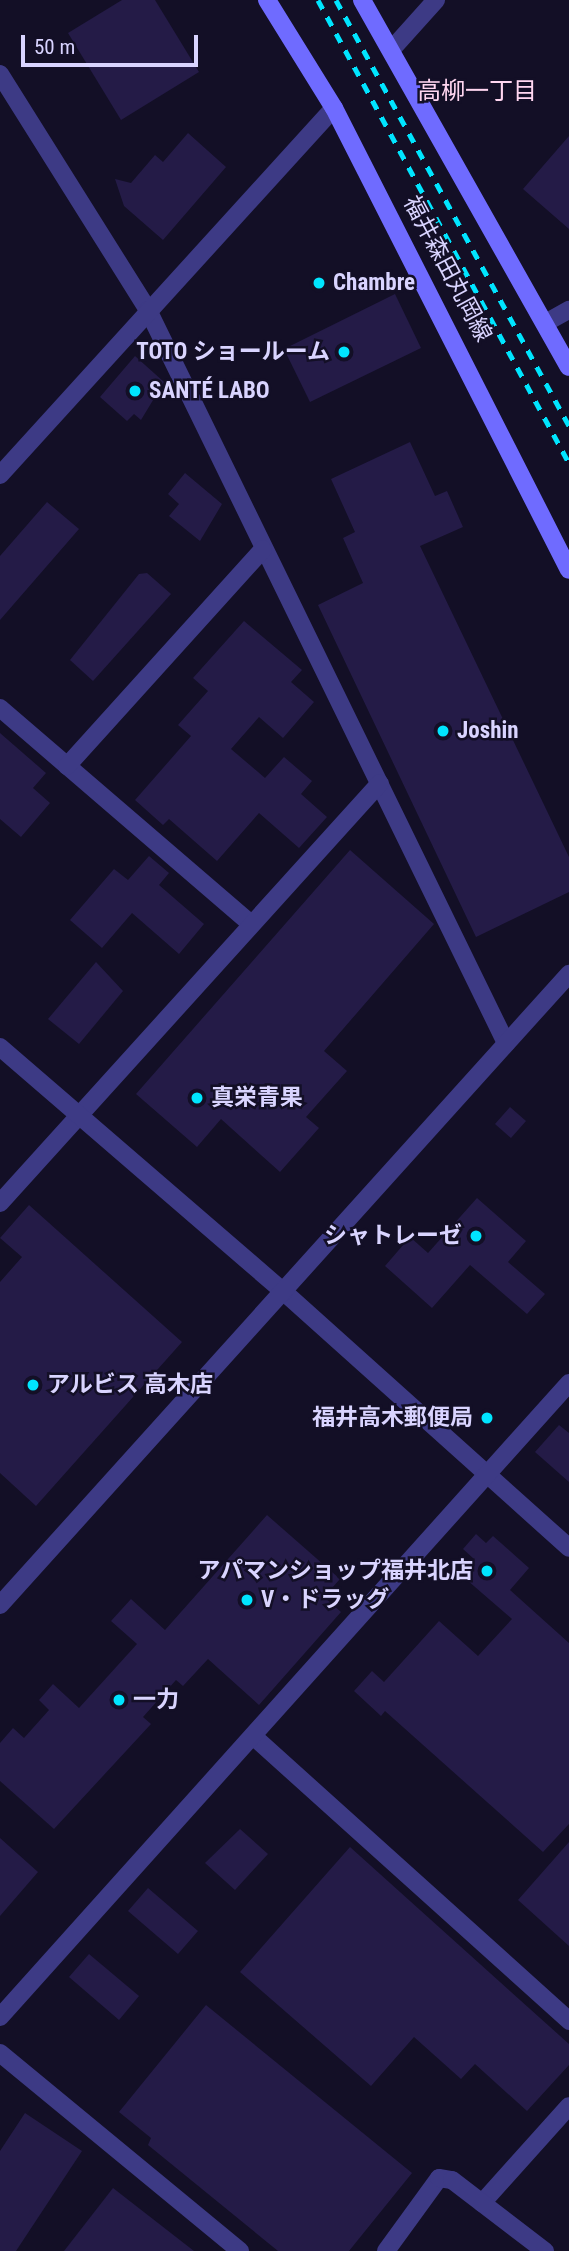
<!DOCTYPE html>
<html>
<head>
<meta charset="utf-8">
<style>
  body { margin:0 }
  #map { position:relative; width:569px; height:2251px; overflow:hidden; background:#130f26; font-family:"Roboto Condensed","Noto Sans JP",sans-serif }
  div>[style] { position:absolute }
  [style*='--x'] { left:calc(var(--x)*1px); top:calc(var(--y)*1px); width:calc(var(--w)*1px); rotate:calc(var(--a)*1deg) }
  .building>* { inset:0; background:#241b47 }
  .minor>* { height:18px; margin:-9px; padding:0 9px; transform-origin:9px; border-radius:9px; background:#3d3a85 }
  .tertiary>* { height:18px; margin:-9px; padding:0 9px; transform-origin:9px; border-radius:9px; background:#3d3a85 }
  .secondary>* { height:18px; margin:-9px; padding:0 9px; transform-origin:9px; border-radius:9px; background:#6f6bff }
  .rail>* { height:5px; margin-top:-2.5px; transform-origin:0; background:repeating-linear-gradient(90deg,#00e5ff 0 10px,transparent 0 19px) }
  .dots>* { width:19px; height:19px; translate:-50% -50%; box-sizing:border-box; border:4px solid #130f26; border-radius:50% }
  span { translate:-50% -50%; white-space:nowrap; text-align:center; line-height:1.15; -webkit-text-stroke:5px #130f26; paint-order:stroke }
  .street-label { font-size:23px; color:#d9d4ff }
  .poi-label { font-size:23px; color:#d9d4ff; font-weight:700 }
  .left { translate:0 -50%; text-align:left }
  .right { translate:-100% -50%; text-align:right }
  .neighbourhood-label { font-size:24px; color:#ffd6f0 }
  .scale { position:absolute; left:21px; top:35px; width:177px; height:32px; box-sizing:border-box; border:4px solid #d9d4ff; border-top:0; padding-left:9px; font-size:21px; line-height:24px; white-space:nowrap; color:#d9d4ff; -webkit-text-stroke:5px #130f26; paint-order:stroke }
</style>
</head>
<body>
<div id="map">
  <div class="building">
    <i style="clip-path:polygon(122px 0,155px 0,199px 72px,121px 120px,68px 33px)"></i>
    <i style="clip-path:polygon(188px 133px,226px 167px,163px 240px,124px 206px,115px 179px,131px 183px,155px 155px,163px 162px)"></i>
    <i style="clip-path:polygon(569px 136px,569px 229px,523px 189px)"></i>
    <i style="clip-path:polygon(395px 294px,421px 348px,310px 402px,284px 349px)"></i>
    <i style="clip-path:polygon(135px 356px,164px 382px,141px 420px,134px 414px,127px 421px,100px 397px)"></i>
    <i style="clip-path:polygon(410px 442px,435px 496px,447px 491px,463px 527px,420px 546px,569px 857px,569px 892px,476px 937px,318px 605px,363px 583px,343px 538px,355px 532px,331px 479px)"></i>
    <i style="clip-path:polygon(185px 473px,222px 504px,200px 541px,169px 516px,179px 504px,168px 494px)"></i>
    <i style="clip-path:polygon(47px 502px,79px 529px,0 620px,0 556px)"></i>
    <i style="clip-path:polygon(147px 573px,171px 594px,93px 681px,70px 660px,139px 574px)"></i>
    <i style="clip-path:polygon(244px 621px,302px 670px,291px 682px,314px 702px,283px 738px,259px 717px,231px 749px,265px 778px,284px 757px,312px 781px,301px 794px,327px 817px,299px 848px,259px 813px,217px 861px,169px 819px,163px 825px,135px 800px,191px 736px,178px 725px,208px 691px,193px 678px)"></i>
    <i style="clip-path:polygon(0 733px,46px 773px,33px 788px,50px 803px,21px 837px,0 819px)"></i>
    <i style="clip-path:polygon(350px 850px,434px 924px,324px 1051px,347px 1071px,306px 1117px,319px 1128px,280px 1172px,221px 1119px,197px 1147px,136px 1094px)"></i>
    <i style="clip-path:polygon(149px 856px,169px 873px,159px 885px,204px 924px,179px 954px,132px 913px,102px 948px,70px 920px,114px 869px,128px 880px)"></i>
    <i style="clip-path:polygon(96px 962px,123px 991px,79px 1044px,48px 1019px)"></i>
    <i style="clip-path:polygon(510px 1107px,526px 1121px,511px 1138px,495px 1124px)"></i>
    <i style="clip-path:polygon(477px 1198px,526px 1241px,508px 1262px,545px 1294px,527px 1314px,470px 1265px,432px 1308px,385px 1266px,410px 1237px,428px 1253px)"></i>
    <i style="clip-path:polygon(29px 1205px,182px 1342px,36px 1506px,0 1473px,0 1282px,22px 1257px,0 1238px)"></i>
    <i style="clip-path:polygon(559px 1425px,569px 1433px,569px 1482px,535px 1452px)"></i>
    <i style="clip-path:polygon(267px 1515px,340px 1579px,324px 1597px,341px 1612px,259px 1705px,208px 1659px,183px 1686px,176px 1680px,143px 1717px,151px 1724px,54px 1829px,0 1781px,0 1743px,13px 1728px,24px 1738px,49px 1710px,39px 1700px,53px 1684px,79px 1708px,137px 1644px,111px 1621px,131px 1599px,165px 1630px)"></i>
    <i style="clip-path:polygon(476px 1534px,486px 1543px,493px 1536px,529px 1568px,510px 1590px,569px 1643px,569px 1824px,543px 1852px,385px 1711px,381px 1716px,354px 1691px,372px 1671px,384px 1682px,439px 1621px,478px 1656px,512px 1619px,460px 1574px,474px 1559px,463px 1549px)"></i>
    <i style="clip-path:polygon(240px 1829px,268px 1854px,235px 1890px,205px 1863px)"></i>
    <i style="clip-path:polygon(0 1838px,38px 1872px,0 1916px)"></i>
    <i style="clip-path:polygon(569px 1842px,569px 1946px,518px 1900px)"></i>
    <i style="clip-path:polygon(350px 1847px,569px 2044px,569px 2065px,527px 2111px,475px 2064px,461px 2079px,414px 2037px,371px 2086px,240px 1972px)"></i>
    <i style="clip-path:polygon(148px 1888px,198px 1931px,178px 1954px,128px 1911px)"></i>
    <i style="clip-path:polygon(89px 1954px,139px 1996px,119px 2020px,69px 1977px)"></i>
    <i style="clip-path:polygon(206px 2005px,412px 2173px,349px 2251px,278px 2251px,148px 2145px,151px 2138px,119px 2112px)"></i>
    <i style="clip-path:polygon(25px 2113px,82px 2151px,16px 2251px,0 2251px,0 2151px)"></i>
    <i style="clip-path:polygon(113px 2188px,194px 2251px,64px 2251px)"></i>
  </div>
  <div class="minor">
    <i style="--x:392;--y:49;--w:66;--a:-48.1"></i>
    <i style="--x:0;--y:74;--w:279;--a:57.9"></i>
    <i style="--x:148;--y:310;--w:816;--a:63.97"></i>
    <i style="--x:547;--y:322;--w:25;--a:-29"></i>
    <i style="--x:0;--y:475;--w:496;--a:-47.7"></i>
    <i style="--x:0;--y:708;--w:331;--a:40.7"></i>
    <i style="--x:67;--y:766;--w:292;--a:-47.9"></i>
    <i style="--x:0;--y:1203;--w:566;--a:-47.86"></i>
    <i style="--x:284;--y:1292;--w:383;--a:41.9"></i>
    <i style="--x:253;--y:1736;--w:426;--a:42"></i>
    <i style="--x:0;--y:2017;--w:852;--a:-48.09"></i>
    <i style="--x:0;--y:2053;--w:311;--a:39.5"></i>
    <i style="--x:482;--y:2203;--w:130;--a:-48.1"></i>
    <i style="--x:386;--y:2251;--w:90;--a:-54"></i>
    <i style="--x:439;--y:2178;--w:13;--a:9"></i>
    <i style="--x:452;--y:2180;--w:117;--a:37.4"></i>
  </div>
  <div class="tertiary">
    <i style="--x:0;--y:1047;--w:375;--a:40.8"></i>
    <i style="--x:0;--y:1605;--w:850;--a:-47.96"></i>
  </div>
  <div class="secondary">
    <i style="--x:267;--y:0;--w:127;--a:58.2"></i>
    <i style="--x:334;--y:108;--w:518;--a:63.04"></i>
    <i style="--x:362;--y:0;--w:421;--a:60.6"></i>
  </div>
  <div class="rail">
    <i style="--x:318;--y:0;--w:527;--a:61.54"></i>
    <i style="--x:336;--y:0;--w:486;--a:61.3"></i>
  </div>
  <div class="dots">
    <i style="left:319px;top:283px;background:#00e5ff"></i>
    <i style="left:344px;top:352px;background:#00e5ff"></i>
    <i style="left:135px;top:391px;background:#00e5ff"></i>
    <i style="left:443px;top:731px;background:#00e5ff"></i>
    <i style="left:197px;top:1098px;background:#00e5ff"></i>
    <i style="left:476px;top:1236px;background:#00e5ff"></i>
    <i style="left:33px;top:1385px;background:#00e5ff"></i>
    <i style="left:487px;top:1418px;background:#00e5ff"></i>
    <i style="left:487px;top:1571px;background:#00e5ff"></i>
    <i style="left:247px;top:1600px;background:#00e5ff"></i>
    <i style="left:119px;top:1700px;background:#00e5ff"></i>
  </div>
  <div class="street-label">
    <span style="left:447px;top:269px;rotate:62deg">福井森田丸岡線</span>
  </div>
  <div class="poi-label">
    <span class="left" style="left:333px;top:283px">Chambre</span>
    <span class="right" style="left:330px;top:352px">TOTO ショールーム</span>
    <span class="left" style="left:149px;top:391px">SANTÉ LABO</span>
    <span class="left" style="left:457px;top:731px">Joshin</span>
    <span class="left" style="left:211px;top:1098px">真栄青果</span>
    <span class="right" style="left:462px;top:1236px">シャトレーゼ</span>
    <span class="left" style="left:47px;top:1385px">アルビス 高木店</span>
    <span class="right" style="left:473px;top:1418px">福井高木郵便局</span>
    <span class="right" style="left:473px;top:1571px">アパマンショップ福井北店</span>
    <span class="left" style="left:261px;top:1600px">V・ドラッグ</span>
    <span class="left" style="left:133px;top:1700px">一力</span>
  </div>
  <div class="neighbourhood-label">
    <span style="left:477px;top:92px">高柳一丁目</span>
  </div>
  <div class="scale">50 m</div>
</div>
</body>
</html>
